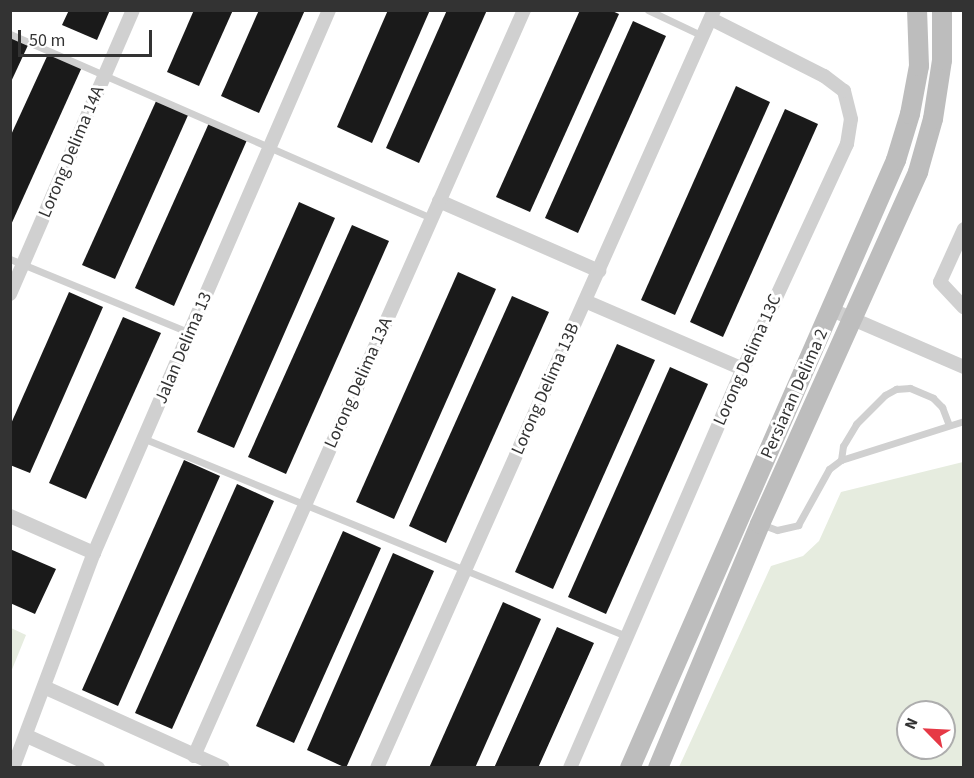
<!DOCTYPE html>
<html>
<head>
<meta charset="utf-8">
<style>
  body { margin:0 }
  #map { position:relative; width:974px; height:778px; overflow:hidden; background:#fff; font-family:"Source Sans 3",sans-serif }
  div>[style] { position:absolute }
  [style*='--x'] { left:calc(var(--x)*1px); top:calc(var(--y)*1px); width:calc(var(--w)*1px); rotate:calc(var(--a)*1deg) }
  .green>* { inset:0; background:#e6ecdf }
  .building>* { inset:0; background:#1a1a1a }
  .lane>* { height:7px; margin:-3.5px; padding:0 3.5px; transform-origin:3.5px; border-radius:3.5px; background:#d0d0d0 }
  .street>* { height:14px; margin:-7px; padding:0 7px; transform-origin:7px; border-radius:7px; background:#d0d0d0 }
  .secondary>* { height:20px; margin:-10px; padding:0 10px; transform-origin:10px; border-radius:10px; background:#bdbdbd }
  span { translate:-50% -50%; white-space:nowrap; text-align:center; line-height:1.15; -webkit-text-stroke:6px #fff; paint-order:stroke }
  .street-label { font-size:18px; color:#333 }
  .frame { position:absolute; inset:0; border:12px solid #333; pointer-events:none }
  .north { position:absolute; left:896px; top:700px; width:60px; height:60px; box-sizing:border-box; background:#fff; border:2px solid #adadad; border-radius:50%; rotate:294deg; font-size:16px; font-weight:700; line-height:24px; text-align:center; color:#333 }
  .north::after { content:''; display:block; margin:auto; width:21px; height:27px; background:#e63946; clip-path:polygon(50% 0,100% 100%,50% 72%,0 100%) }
  .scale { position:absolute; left:18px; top:30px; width:134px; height:27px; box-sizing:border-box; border:3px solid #333; border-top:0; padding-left:8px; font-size:18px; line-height:21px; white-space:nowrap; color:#333; -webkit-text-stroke:4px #fff; paint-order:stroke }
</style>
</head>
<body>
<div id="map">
  <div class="green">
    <i style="clip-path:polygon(evenodd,963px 462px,963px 767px,679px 767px,771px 566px,803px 556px,819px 541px,841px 492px,963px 462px,908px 712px,944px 712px,944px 748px,908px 748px,908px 712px)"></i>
    <i style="clip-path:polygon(11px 628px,26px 635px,11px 672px)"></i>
  </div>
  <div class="building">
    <i style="clip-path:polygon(69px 10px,110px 10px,97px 40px,62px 25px)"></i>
    <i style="clip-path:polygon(194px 10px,233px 10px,199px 86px,167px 72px)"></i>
    <i style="clip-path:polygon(259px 10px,305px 10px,259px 113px,221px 96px)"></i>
    <i style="clip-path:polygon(388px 10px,430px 10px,372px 143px,337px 127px)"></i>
    <i style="clip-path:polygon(447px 10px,487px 10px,419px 163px,386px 148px)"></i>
    <i style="clip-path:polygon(580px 10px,610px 10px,619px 14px,530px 212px,496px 197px)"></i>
    <i style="clip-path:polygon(633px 21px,666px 36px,578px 233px,545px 218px)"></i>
    <i style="clip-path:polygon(10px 35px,29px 43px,10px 84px)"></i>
    <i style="clip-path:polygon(49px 52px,82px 67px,10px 227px,10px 137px)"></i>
    <i style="clip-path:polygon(736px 86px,770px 102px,675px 315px,641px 300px)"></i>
    <i style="clip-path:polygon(157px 99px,189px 113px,115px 279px,82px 265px)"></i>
    <i style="clip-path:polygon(785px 109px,818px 124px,723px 337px,690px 322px)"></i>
    <i style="clip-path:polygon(209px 123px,247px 140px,174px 306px,135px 288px)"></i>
    <i style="clip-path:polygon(299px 202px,335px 218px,234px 448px,197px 432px)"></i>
    <i style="clip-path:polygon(352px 225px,389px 241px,286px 474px,248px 457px)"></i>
    <i style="clip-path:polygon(458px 272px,496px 289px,394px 519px,356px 502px)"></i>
    <i style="clip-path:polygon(69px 292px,103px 307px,30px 473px,10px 465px,10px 426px)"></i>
    <i style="clip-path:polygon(512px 296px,549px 312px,446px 543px,409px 526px)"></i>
    <i style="clip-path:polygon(123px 317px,161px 333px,86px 499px,49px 483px)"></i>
    <i style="clip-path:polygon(617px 344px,655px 360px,553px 589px,515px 572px)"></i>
    <i style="clip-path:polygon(670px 367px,708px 384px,606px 614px,568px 597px)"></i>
    <i style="clip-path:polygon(184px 460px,220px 476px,118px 706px,82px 690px)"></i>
    <i style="clip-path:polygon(237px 484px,274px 501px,172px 729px,135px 713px)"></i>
    <i style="clip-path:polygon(343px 531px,381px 548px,294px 743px,256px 726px)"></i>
    <i style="clip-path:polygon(10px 549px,56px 569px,35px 614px,10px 603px)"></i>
    <i style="clip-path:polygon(393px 553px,434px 571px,346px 768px,307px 750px)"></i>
    <i style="clip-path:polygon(503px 602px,541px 619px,475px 768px,429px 768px)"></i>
    <i style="clip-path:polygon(557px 627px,594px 643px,572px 692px,538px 768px,494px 768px)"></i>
  </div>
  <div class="lane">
    <i style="--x:648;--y:10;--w:61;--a:25.3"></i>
    <i style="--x:10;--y:34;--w:460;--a:23.6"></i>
    <i style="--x:10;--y:259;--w:195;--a:22.3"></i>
    <i style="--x:145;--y:439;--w:520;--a:22.27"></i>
    <i style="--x:841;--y:460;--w:14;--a:-82"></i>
    <i style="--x:843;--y:446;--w:26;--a:-59"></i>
    <i style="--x:856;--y:424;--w:41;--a:-45"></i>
    <i style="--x:885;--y:395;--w:13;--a:-29"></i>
    <i style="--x:896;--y:389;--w:14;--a:-4"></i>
    <i style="--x:910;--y:388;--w:25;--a:23"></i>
    <i style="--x:933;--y:398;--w:13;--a:45"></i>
    <i style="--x:942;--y:407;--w:19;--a:69"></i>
    <i style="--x:761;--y:524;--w:17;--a:21"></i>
    <i style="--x:777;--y:530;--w:22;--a:-13"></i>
    <i style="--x:798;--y:525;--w:64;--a:-61"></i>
    <i style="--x:829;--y:469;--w:15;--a:-37"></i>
    <i style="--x:841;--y:460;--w:129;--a:-17.6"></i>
  </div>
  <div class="street">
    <i style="--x:439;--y:201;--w:175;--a:23.6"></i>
    <i style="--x:964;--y:229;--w:58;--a:114.4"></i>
    <i style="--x:940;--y:282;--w:35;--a:47"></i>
    <i style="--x:10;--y:294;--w:309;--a:-66.6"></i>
    <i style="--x:585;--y:301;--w:172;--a:23.3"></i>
    <i style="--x:832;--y:310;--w:144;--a:23.4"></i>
    <i style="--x:10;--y:516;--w:92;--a:23.8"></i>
    <i style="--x:44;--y:687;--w:196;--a:24.3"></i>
    <i style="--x:27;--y:736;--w:78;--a:24.3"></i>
    <i style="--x:194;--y:756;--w:816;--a:-66.14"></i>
    <i style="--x:13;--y:768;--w:230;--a:-69.4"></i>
    <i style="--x:94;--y:553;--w:592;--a:-66.6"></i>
    <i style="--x:377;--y:768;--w:830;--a:-66.03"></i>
    <i style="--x:570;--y:768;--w:435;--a:-66.6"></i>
    <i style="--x:743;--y:369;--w:248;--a:-65.2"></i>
    <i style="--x:847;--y:144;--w:25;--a:-81"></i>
    <i style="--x:851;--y:119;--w:29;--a:-104"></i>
    <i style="--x:844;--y:91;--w:25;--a:-143"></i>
    <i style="--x:824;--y:76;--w:127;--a:-153.2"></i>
  </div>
  <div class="secondary">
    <i style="--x:630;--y:768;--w:664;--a:-66.37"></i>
    <i style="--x:896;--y:160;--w:48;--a:-73.1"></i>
    <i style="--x:910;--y:114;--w:49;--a:-79.4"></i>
    <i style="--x:919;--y:66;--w:56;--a:-92"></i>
    <i style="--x:658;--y:768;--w:264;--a:-67.3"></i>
    <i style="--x:760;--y:524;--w:386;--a:-65.8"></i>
    <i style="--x:918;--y:172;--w:55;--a:-74.2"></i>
    <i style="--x:933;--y:119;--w:60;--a:-81.3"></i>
    <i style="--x:942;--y:60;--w:50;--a:-90"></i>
  </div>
  <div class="street-label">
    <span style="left:72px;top:152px;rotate:-67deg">Lorong Delima 14A</span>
    <span style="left:184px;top:348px;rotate:-67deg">Jalan Delima 13</span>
    <span style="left:748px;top:360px;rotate:-66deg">Lorong Delima 13C</span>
    <span style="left:359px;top:383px;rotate:-66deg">Lorong Delima 13A</span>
    <span style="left:546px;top:389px;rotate:-66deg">Lorong Delima 13B</span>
    <span style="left:795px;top:394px;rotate:-66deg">Persiaran Delima 2</span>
  </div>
  <div class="frame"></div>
  <div class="north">N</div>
  <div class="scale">50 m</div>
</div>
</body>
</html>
